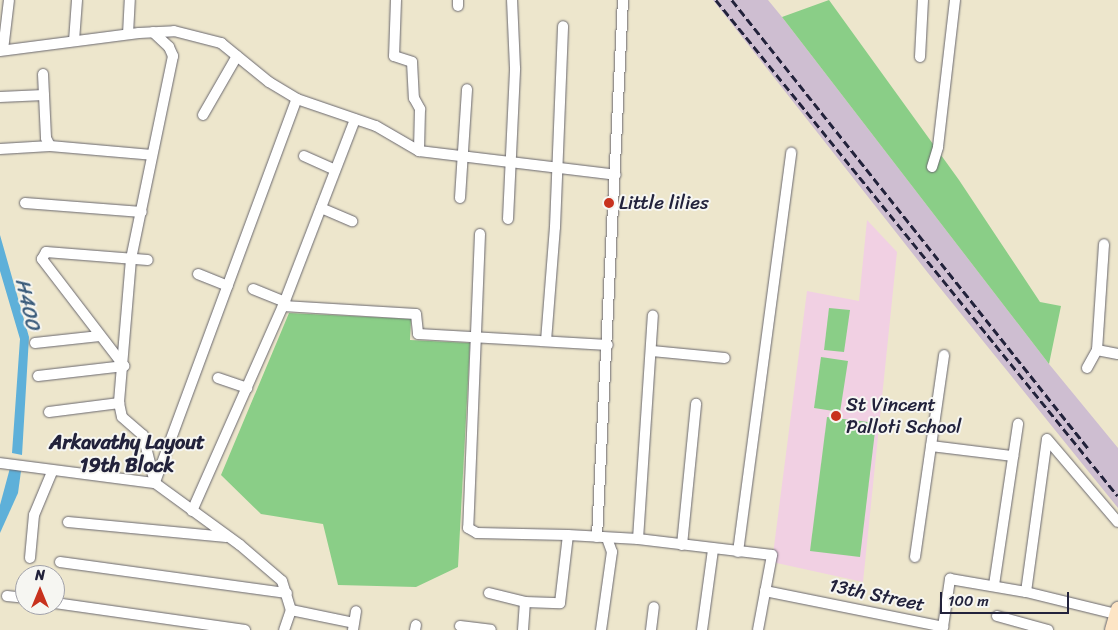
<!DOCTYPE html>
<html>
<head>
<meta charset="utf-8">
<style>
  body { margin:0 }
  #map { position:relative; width:1118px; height:630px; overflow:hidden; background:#ede6cc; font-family:Sriracha,sans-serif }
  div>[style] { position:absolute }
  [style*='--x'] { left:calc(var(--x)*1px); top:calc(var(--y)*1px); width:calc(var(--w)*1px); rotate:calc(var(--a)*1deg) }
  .built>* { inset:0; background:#f1d0e3 }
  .industrial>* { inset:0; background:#cebed1 }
  .green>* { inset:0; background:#8ace87 }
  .water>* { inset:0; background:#5eb0d9 }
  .roads { filter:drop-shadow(0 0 1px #69676e) drop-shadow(0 0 1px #69676e) }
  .street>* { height:10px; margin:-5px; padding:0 5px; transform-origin:5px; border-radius:5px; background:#fff }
  .secondary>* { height:14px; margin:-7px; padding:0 7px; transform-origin:7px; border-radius:7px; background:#fde5c5 }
  .rail>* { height:2.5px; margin-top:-1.25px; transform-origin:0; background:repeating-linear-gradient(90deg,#22223b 0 8px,transparent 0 12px) }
  .dots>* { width:14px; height:14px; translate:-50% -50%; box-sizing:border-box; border:2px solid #f6f6f2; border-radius:50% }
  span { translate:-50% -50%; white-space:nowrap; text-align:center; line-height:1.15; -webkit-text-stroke:4px #f6f6f2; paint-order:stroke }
  .poi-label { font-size:19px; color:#22223b }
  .left { translate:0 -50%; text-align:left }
  .street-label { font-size:19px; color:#22223b }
  .water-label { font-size:20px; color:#3a5b7a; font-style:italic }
  .neighbourhood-label { font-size:20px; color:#22223b; font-weight:700 }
  .north { position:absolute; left:15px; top:565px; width:50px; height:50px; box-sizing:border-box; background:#f6f6f2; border:1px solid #a1a1a9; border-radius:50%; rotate:0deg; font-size:14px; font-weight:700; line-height:20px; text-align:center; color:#22223b }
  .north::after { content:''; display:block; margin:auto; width:18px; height:22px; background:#c8321e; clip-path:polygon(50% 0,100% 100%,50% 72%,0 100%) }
  .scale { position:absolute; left:940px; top:592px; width:129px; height:22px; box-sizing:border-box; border:2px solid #22223b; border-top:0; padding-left:6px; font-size:15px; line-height:18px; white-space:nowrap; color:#22223b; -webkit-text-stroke:4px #f6f6f2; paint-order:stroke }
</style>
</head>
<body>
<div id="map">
  <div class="built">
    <i style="clip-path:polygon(867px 220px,897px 252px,863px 582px,772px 562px,807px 291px,859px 301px)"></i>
  </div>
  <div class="industrial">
    <i style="clip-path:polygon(713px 0,768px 0,782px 17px,1049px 364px,1118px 448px,1118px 508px,928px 273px)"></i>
  </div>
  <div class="green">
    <i style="clip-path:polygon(829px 0,959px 180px,1040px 302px,1061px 306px,1049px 364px,782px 17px)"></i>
    <i style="clip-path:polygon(829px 308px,850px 310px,844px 352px,824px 350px)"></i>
    <i style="clip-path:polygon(289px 313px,411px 319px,410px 340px,470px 343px,458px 567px,416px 587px,338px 585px,323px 524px,261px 514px,221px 475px)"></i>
    <i style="clip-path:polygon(821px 357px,848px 361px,840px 412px,814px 408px)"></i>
    <i style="clip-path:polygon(827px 417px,876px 423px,860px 557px,810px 551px)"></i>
  </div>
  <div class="water">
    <i style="clip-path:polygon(0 235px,29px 337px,22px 455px,12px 453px,20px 339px,0 271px)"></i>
    <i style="clip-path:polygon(10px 468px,21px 471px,18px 493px,0 533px,0 505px)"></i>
  </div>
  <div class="roads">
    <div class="street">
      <i style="--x:396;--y:0;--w:56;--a:92"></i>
      <i style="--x:394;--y:56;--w:19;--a:18"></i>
      <i style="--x:412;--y:62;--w:36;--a:87"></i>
      <i style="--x:414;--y:98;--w:13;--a:61"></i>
      <i style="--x:420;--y:109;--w:42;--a:91.4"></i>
      <i style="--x:458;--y:6;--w:6;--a:-90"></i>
      <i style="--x:153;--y:32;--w:22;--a:43"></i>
      <i style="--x:169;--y:47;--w:10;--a:66"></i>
      <i style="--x:173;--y:56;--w:207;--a:101.7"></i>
      <i style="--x:131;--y:259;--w:144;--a:94.8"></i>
      <i style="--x:119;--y:403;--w:14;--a:78"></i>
      <i style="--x:122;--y:417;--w:28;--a:41"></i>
      <i style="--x:143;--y:435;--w:49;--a:76"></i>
      <i style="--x:128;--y:34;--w:34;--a:-87"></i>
      <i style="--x:74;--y:41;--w:41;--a:-85.8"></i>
      <i style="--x:3;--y:50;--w:50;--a:-83.2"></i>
      <i style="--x:0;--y:51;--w:140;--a:-7.4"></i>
      <i style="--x:139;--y:33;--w:35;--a:-3"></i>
      <i style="--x:174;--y:31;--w:49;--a:14.3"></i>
      <i style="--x:221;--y:43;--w:62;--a:39.1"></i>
      <i style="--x:269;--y:82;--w:33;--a:31"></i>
      <i style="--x:297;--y:99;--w:83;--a:18.9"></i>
      <i style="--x:376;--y:126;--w:50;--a:30.2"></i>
      <i style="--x:419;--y:151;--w:198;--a:6.9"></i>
      <i style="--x:920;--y:57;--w:57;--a:-87"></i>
      <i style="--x:43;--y:74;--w:64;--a:87.3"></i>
      <i style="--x:46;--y:138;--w:9;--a:63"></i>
      <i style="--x:50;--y:146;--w:102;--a:5"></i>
      <i style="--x:0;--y:97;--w:44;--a:-2.6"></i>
      <i style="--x:203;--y:115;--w:68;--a:-60"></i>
      <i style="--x:0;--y:149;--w:50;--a:-3.4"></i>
      <i style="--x:304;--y:156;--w:34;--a:24"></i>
      <i style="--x:932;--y:167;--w:21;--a:-73"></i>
      <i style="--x:938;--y:147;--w:148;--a:-83.4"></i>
      <i style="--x:460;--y:198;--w:109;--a:-86.3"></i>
      <i style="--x:25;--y:203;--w:117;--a:4.4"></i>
      <i style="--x:321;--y:208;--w:34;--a:23"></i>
      <i style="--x:508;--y:219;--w:151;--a:-87.3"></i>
      <i style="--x:515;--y:68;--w:68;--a:-92.5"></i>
      <i style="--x:480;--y:234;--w:294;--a:92.3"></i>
      <i style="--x:468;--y:528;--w:10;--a:29"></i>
      <i style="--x:477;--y:533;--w:91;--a:1.3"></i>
      <i style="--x:198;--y:274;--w:32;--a:22"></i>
      <i style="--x:253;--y:289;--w:35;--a:22"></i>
      <i style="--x:283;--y:306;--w:133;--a:3.4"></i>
      <i style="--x:416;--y:314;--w:20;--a:84"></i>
      <i style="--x:418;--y:334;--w:190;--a:3.3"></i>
      <i style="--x:546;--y:341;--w:114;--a:-85.5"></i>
      <i style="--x:555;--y:227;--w:201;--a:-87.7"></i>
      <i style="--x:35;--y:343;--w:65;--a:-6.1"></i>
      <i style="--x:1097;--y:350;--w:21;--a:11"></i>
      <i style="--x:652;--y:351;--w:73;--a:5.5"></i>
      <i style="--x:124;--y:366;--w:135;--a:-127.5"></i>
      <i style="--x:42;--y:259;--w:8;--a:-60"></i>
      <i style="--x:46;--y:252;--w:102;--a:4.5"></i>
      <i style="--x:1087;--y:368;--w:21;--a:-61"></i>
      <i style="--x:1097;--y:350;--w:106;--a:-86.2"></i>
      <i style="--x:38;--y:376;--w:87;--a:-6.6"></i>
      <i style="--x:218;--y:378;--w:31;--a:19"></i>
      <i style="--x:49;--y:412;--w:71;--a:-7.3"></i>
      <i style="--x:931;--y:446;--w:83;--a:7"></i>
      <i style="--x:0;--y:463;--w:156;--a:7.4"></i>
      <i style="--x:155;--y:483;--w:105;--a:36.1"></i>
      <i style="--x:240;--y:545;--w:55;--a:40.6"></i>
      <i style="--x:282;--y:581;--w:30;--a:73"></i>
      <i style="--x:291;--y:610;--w:21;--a:109"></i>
      <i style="--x:155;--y:482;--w:408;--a:-69.7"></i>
      <i style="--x:192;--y:511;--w:224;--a:-66.1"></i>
      <i style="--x:283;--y:306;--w:200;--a:-68.9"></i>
      <i style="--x:68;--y:522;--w:159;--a:5.4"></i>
      <i style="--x:597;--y:537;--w:538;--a:-87.23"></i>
      <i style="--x:638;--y:539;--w:224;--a:-86.2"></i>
      <i style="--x:682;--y:545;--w:142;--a:-84.3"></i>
      <i style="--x:738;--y:552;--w:403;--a:-82.4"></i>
      <i style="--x:915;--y:557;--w:204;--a:-81.8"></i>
      <i style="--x:30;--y:558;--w:43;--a:-84.7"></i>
      <i style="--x:34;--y:515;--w:47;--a:-67.3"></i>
      <i style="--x:60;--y:562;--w:229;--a:7.8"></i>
      <i style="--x:994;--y:585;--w:163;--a:-81.5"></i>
      <i style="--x:765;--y:591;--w:182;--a:11.4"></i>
      <i style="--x:943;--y:627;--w:49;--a:-81.7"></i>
      <i style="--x:950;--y:579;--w:77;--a:9.7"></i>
      <i style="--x:1026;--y:592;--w:93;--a:13.7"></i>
      <i style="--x:1026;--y:592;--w:154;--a:-82.2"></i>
      <i style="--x:1047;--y:439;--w:109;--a:49.5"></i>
      <i style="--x:489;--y:593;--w:37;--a:14"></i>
      <i style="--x:525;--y:602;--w:35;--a:2"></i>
      <i style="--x:560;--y:603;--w:68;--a:-83.3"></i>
      <i style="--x:568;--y:535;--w:70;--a:3.3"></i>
      <i style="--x:638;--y:539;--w:135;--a:6.8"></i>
      <i style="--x:772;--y:555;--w:76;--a:100.6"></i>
      <i style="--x:7;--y:596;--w:18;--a:6"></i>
      <i style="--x:55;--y:603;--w:192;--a:8.1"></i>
      <i style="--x:291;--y:610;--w:64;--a:11.7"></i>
      <i style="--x:997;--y:616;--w:53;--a:15.4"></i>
      <i style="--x:460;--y:626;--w:31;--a:7"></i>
      <i style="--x:353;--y:630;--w:19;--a:-81"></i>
      <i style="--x:415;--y:630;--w:5;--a:-79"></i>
      <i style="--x:523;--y:630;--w:28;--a:-86"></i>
      <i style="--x:601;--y:630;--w:79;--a:-82"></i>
      <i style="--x:612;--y:552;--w:15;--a:-110"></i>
      <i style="--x:651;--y:630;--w:23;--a:-83"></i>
      <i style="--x:702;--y:630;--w:81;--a:-82.2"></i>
    </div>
    <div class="secondary">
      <i style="--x:1112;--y:630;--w:22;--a:-74"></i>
    </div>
  </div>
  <div class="rail">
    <i style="--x:716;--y:0;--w:638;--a:50.98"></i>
    <i style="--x:732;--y:0;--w:572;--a:51.53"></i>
  </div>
  <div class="dots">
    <i style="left:609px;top:203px;background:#c8321e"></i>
    <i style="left:836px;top:416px;background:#c8321e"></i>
  </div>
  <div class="poi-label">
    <span class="left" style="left:619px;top:203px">Little lilies</span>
    <span class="left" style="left:846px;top:416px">St Vincent<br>Palloti School</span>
  </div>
  <div class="street-label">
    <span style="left:877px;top:595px;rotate:12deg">13th Street</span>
  </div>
  <div class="water-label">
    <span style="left:28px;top:304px;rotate:77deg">H400</span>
  </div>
  <div class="neighbourhood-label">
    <span style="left:127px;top:454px">Arkavathy Layout<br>19th Block</span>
  </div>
  <div class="north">N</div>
  <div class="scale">100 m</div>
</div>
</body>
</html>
